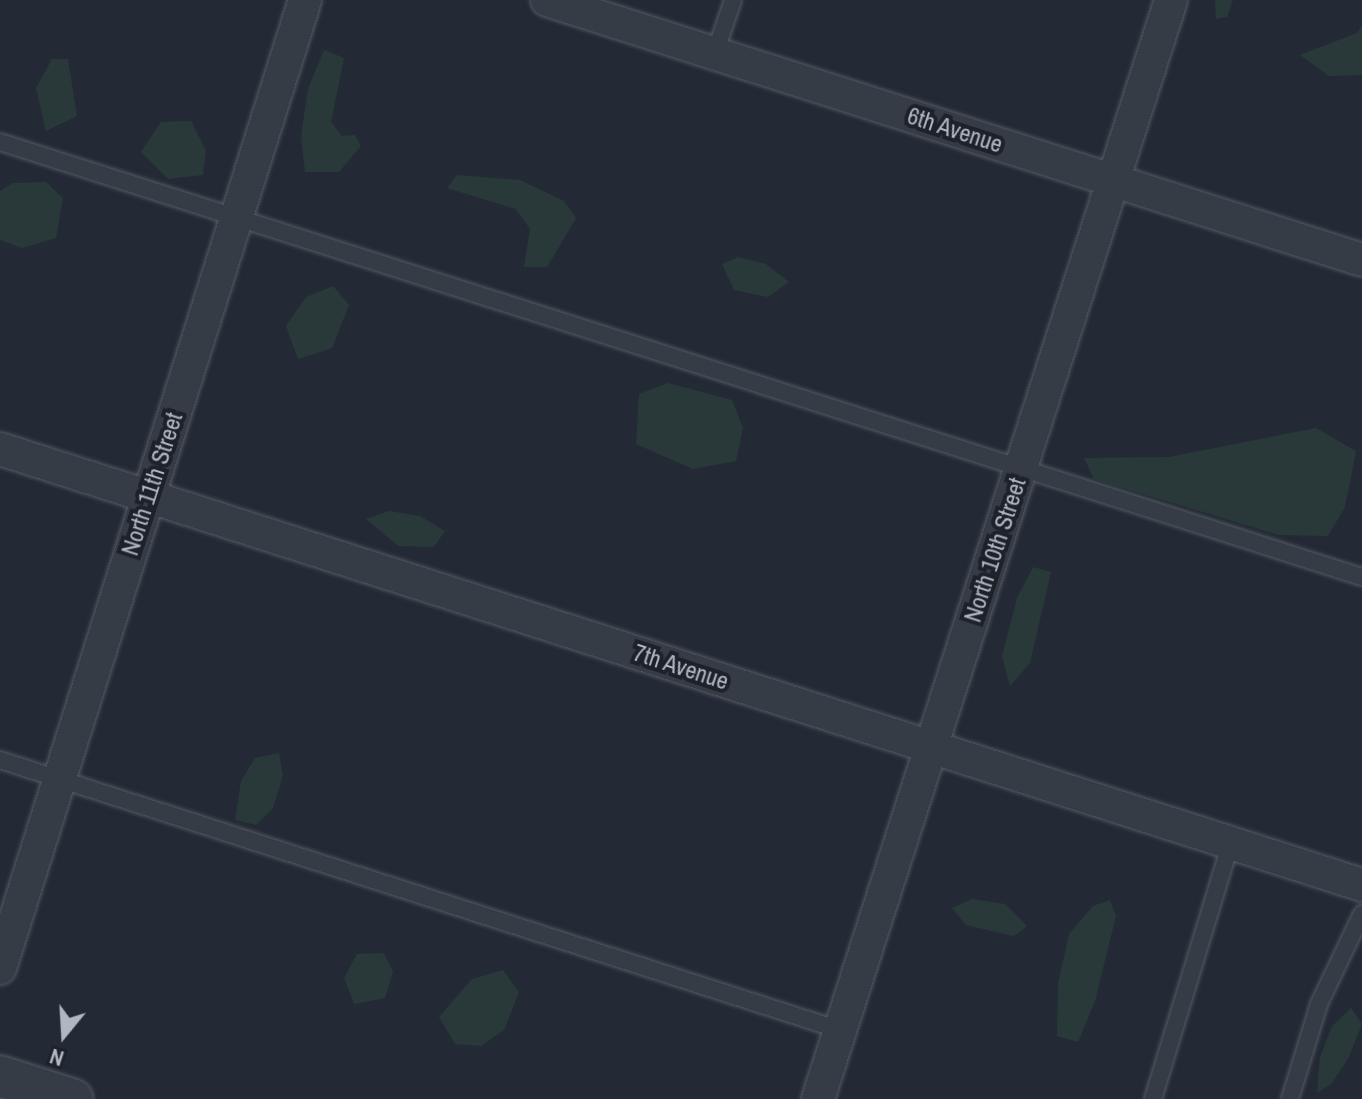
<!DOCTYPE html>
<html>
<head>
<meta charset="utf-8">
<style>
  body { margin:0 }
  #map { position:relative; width:1362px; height:1099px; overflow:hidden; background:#232a35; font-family:"Archivo Narrow",sans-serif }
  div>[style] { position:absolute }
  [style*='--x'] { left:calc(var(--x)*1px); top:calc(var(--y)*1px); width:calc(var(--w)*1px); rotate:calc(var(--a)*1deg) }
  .green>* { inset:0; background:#29393a }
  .roads { filter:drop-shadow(0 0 2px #545a63) drop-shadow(0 0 2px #545a63) }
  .service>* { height:16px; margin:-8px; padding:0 8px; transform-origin:8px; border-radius:8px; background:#363c45 }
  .minor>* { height:32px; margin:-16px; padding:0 16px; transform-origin:16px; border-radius:16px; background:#363c45 }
  .tertiary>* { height:40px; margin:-20px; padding:0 20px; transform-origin:20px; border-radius:20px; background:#363c45 }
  span { translate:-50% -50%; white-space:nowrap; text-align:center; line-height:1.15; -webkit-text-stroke:8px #1c212a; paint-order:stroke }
  .street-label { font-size:24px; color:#b1b7c2 }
  .north { position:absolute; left:24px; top:995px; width:80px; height:80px; -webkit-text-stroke:6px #1c212a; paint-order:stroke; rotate:198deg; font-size:22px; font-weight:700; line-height:32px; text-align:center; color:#b1b7c2 }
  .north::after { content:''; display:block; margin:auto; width:28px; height:36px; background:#b1b7c2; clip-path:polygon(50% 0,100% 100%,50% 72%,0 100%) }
</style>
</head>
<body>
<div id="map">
  <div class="green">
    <i style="clip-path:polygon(1215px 0,1233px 0,1227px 17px,1216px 19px)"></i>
    <i style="clip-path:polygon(1362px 25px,1362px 75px,1329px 76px,1300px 55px,1357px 33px)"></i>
    <i style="clip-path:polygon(324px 50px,344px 58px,331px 122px,342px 136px,355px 135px,361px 146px,339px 172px,305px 172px,301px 136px,308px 89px)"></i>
    <i style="clip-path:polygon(52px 59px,68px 59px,77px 116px,46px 131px,36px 88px)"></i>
    <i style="clip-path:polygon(191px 121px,206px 151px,203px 175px,168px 179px,141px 152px,161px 122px)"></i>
    <i style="clip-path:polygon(457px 175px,520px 180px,564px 201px,576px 218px,547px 267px,524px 267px,530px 229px,516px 209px,447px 188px)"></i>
    <i style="clip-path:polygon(46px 182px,63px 198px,56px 238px,22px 248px,0 240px,0 191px,13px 183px)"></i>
    <i style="clip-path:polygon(738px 257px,766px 264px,789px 282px,768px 297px,734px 290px,722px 264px)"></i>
    <i style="clip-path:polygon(333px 286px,349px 305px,332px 348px,298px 359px,286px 326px,306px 297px)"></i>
    <i style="clip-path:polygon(668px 383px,732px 400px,743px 428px,736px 461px,693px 469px,636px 444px,639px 394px)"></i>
    <i style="clip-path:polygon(1316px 428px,1356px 451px,1345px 507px,1328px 536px,1279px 535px,1094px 479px,1084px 458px,1169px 457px)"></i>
    <i style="clip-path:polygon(389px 511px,420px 516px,445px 531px,434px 547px,398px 546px,366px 519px)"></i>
    <i style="clip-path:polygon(1033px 567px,1051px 572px,1030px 663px,1010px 686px,1002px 656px,1017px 598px)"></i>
    <i style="clip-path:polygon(279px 753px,283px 775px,273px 808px,256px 825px,235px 820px,241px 781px,255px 758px)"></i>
    <i style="clip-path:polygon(972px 899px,1005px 904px,1027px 926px,1014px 936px,966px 925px,952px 908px)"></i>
    <i style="clip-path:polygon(1110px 900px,1116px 916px,1095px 1001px,1078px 1042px,1057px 1036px,1058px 984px,1069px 934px,1093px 906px)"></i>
    <i style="clip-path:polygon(384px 953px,393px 972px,385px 998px,354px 1004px,344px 978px,357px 954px)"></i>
    <i style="clip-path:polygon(503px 970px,519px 992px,504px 1030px,481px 1046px,455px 1044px,439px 1017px,472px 979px)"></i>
    <i style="clip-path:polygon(1351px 1008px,1362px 1024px,1348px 1059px,1331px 1084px,1317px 1093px,1320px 1057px,1332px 1026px)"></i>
  </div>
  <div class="roads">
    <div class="service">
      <i style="--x:715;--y:53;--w:56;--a:-71.2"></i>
      <i style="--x:0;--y:142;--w:1430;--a:17.71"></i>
      <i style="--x:0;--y:760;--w:882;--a:17.82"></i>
      <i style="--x:1153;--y:1099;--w:268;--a:-73.1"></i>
      <i style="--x:1290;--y:1099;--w:99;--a:-73"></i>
      <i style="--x:1319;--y:1004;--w:100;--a:-64.5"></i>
    </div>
    <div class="minor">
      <i style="--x:547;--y:0;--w:855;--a:17.69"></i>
      <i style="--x:0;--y:449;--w:1430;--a:17.75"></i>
      <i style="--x:0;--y:968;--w:1015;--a:-72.51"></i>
      <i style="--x:818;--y:1099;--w:1154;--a:-72.19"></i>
    </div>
    <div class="tertiary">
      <i style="--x:0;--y:1076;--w:76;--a:17.7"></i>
    </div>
  </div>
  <div class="street-label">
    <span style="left:955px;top:130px;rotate:18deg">6th Avenue</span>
    <span style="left:152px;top:484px;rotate:-72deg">North 11th Street</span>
    <span style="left:995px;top:550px;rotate:-72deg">North 10th Street</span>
    <span style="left:681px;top:667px;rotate:18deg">7th Avenue</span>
  </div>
  <div class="north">N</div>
</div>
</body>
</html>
